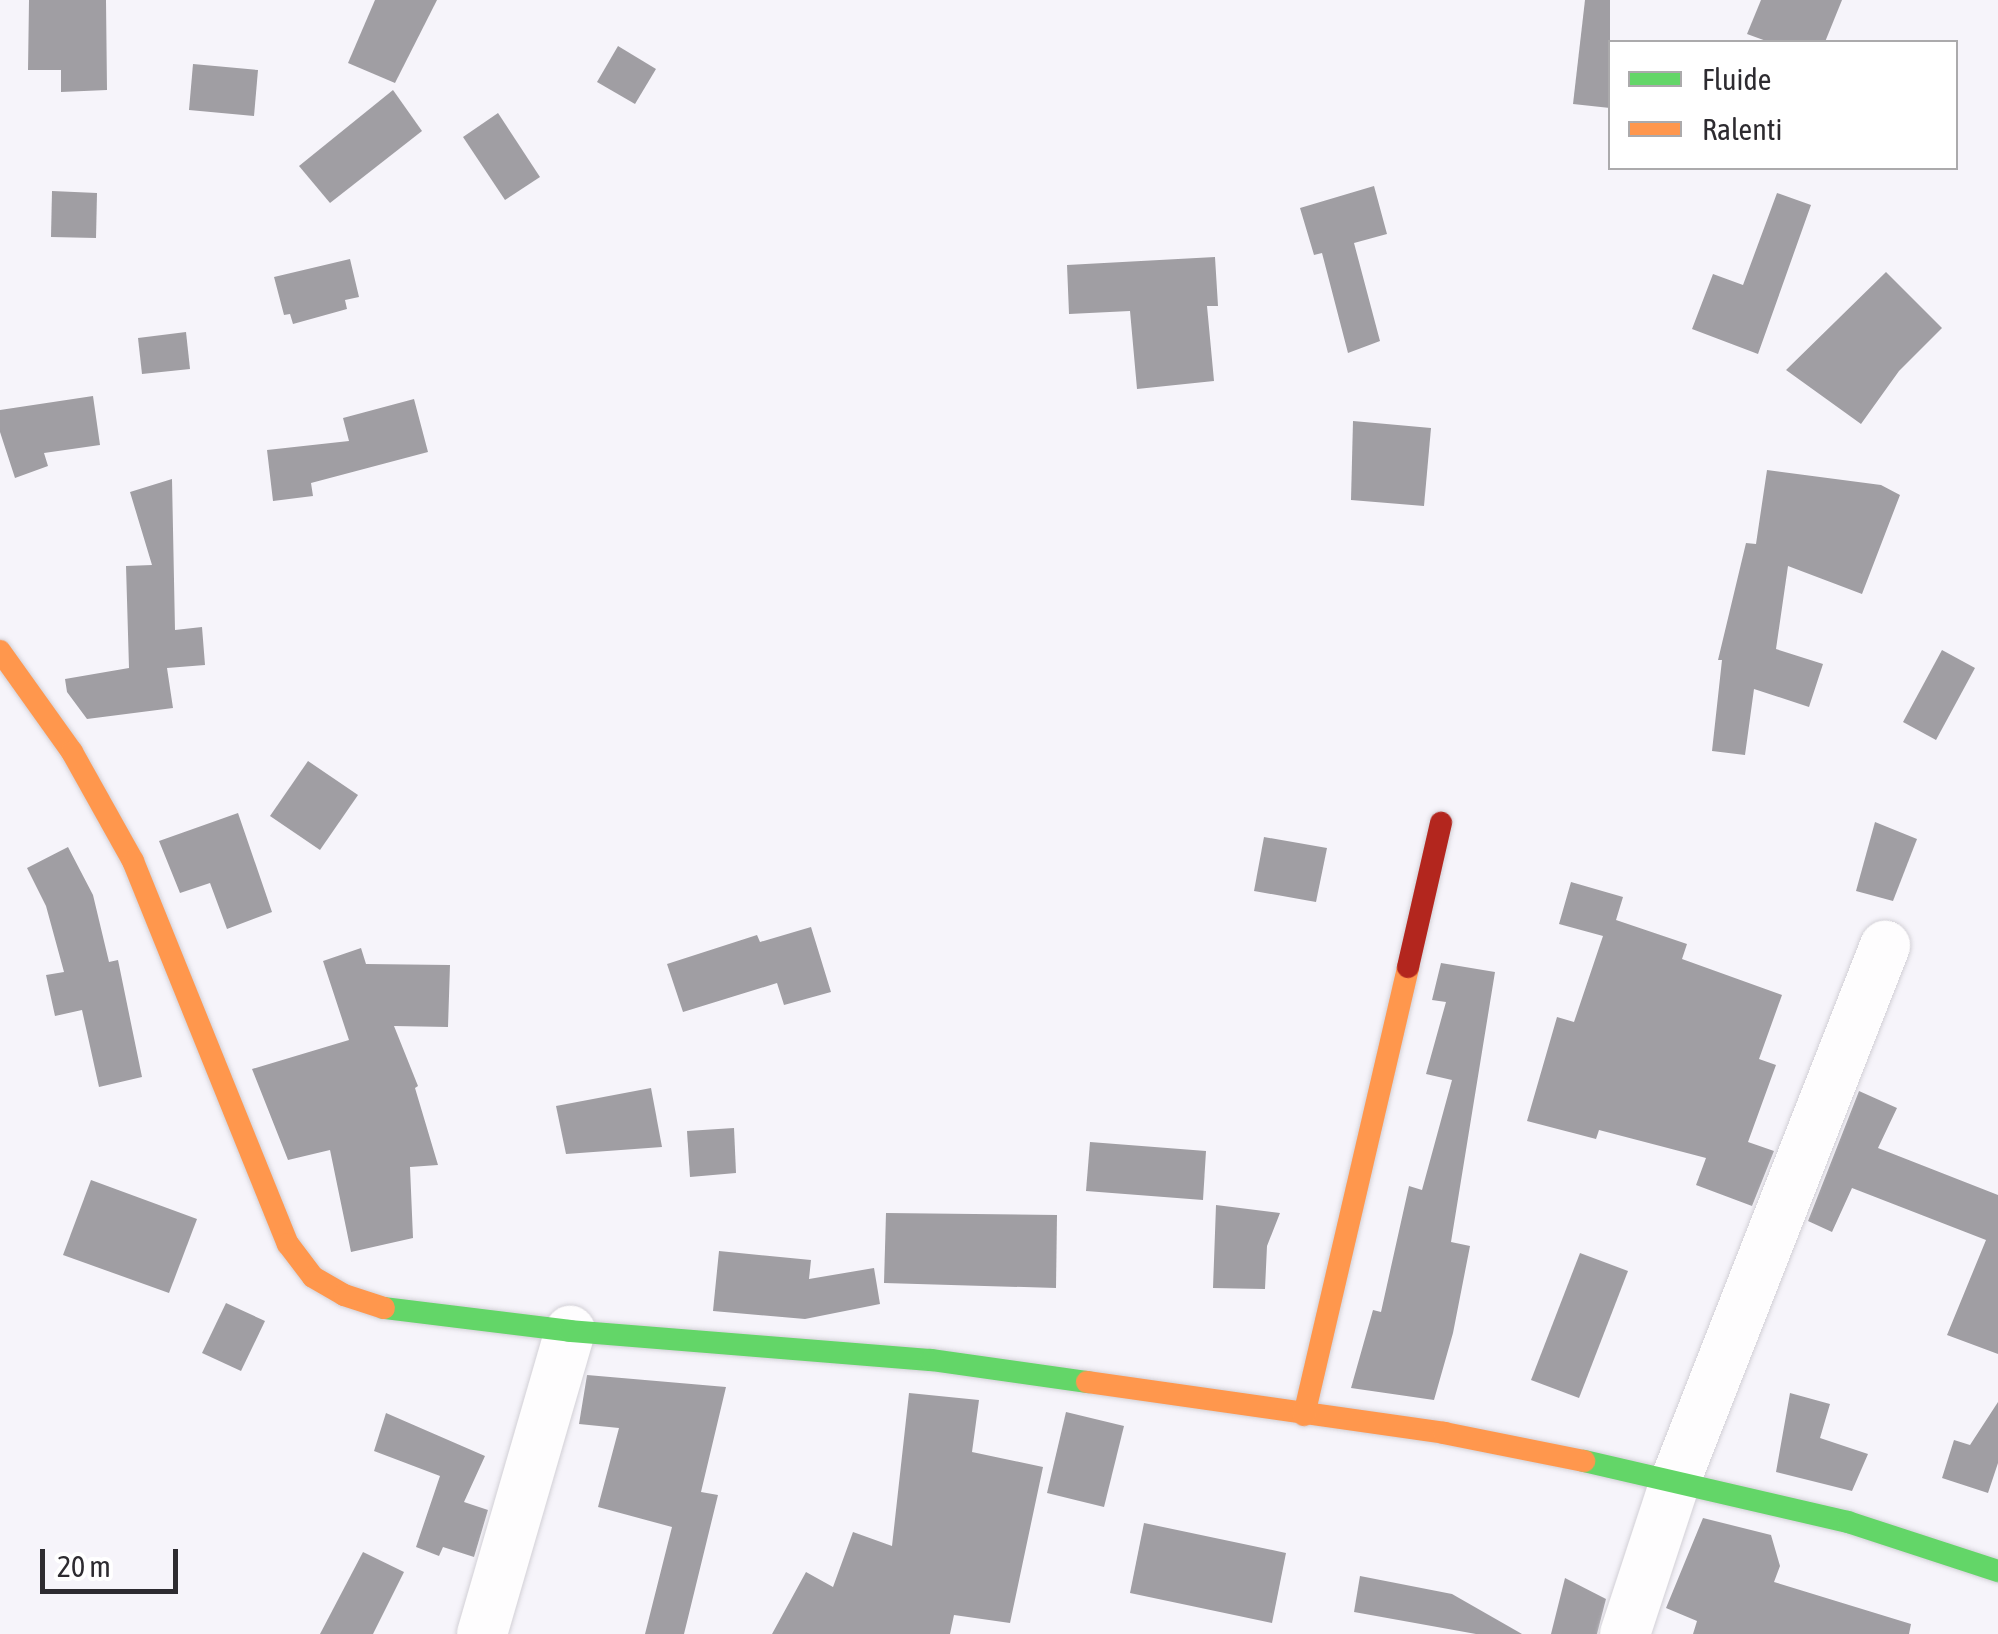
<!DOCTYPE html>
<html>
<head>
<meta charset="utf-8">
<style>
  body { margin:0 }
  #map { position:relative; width:1998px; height:1634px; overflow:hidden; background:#f6f4fa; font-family:"Asap Condensed",sans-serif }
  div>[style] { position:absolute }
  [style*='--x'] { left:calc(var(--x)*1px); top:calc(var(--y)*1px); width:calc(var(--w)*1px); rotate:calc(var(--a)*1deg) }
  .building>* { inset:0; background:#a09ea3 }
  .roads { filter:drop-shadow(0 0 2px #d2d0d6) drop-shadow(0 0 2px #d2d0d6) }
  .street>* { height:50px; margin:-25px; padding:0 25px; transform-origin:25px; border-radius:25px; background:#fefdfe }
  .fast>* { height:22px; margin:-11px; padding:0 11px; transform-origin:11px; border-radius:11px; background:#63d668 }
  .slow>* { height:22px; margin:-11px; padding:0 11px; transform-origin:11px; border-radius:11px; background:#ff974d }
  .jam>* { height:22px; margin:-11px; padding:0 11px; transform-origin:11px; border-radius:11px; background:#b3261e }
  span { translate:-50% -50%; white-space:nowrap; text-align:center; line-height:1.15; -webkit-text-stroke:10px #fff; paint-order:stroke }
  .legend { position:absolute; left:1608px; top:40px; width:350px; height:130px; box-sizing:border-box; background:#fff; border:2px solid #abaaac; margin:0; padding:12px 18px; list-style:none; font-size:30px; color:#2d2b30 }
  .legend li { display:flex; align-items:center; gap:20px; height:50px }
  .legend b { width:50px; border:2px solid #abaaac }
  .scale { position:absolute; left:40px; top:1549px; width:138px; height:45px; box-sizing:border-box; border:5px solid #2d2b30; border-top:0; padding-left:12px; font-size:30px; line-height:35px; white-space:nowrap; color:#2d2b30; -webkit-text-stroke:8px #fff; paint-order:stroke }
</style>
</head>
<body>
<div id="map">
  <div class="building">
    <i style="clip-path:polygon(29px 0,106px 0,107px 90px,61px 92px,61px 70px,28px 70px)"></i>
    <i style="clip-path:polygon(375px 0,437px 0,395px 83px,348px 63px)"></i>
    <i style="clip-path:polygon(1585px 0,1610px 0,1610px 108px,1573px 104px)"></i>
    <i style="clip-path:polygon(1761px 0,1842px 0,1825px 42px,1769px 42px,1747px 34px)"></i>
    <i style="clip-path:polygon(618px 46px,656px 69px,635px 104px,597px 82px)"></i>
    <i style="clip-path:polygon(193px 64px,258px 70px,254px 116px,189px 110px)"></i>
    <i style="clip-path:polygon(393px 90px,422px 131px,330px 203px,299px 166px)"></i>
    <i style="clip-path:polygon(498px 113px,540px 177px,505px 200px,463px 137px)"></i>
    <i style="clip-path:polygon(1374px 186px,1387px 234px,1354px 243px,1380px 341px,1348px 353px,1322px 253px,1314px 255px,1300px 208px)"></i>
    <i style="clip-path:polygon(52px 191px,97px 193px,96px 238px,51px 237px)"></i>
    <i style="clip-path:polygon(1777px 193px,1811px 205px,1758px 354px,1692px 329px,1713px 274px,1743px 285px)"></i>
    <i style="clip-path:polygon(1215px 257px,1218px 306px,1207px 306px,1214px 381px,1137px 389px,1130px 311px,1069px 314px,1067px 265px)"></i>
    <i style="clip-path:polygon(350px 259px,359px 297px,345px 300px,347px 309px,293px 324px,290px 314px,284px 315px,274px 277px)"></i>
    <i style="clip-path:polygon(1886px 272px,1942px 328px,1899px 371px,1861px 424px,1786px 370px)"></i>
    <i style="clip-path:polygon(186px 332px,190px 369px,142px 374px,138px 338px)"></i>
    <i style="clip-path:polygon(93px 396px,100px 445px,44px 453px,48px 466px,15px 478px,0 432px,0 410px)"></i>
    <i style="clip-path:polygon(414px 399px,428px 452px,311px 483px,313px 496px,273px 501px,267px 450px,349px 441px,343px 418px)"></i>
    <i style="clip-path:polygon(1353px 421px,1431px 428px,1424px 506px,1351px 500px)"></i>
    <i style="clip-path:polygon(1767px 470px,1881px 485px,1900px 495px,1862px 594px,1788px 566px,1776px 649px,1823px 664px,1809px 707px,1754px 689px,1745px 755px,1712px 751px,1722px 660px,1718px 660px,1746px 543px,1756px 544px)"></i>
    <i style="clip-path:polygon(172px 479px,175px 630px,202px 627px,205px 665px,167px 668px,173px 708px,87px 719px,67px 692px,65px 679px,129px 668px,126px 566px,152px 565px,130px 492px)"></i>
    <i style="clip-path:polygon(1942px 650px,1975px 668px,1936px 740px,1903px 722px)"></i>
    <i style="clip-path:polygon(308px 761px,358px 795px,320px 850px,270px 816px)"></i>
    <i style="clip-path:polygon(238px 813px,272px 912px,227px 929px,210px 883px,180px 893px,159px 841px)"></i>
    <i style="clip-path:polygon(1875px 822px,1917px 839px,1893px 901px,1856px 891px)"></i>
    <i style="clip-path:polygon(1264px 837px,1327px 848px,1316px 902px,1254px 891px)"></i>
    <i style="clip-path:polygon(68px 847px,93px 895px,109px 962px,118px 960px,142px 1077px,99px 1087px,82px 1010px,55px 1016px,46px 975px,64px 972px,46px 906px,27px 868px)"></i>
    <i style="clip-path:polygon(1571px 882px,1623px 897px,1616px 920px,1687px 944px,1682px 959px,1782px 995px,1759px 1059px,1776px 1065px,1748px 1142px,1774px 1151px,1752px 1206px,1696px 1185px,1706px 1158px,1599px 1130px,1596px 1139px,1527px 1121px,1557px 1017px,1574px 1022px,1603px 936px,1559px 924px)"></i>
    <i style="clip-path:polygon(811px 927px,831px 992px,784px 1005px,777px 983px,683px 1012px,667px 964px,757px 935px,760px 942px)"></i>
    <i style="clip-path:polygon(361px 948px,366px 964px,450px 965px,448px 1027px,394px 1026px,418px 1086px,415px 1088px,438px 1165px,410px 1167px,413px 1238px,351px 1252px,330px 1150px,288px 1160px,252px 1069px,349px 1040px,323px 961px)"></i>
    <i style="clip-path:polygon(1441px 963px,1495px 972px,1451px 1242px,1470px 1246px,1453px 1333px,1434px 1400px,1351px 1388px,1373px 1310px,1381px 1312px,1409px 1186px,1422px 1190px,1452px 1080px,1426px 1074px,1446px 1002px,1432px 1000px)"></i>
    <i style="clip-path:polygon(651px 1088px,662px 1147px,566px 1154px,556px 1106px)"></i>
    <i style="clip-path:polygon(1859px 1091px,1897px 1108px,1878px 1148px,1998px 1195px,1998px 1354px,1947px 1335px,1986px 1240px,1852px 1188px,1832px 1232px,1808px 1221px)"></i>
    <i style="clip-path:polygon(734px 1128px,736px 1173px,690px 1177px,687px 1131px)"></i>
    <i style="clip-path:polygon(1090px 1142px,1206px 1151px,1203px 1200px,1086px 1191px)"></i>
    <i style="clip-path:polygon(91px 1180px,197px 1219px,169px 1293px,63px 1255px)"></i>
    <i style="clip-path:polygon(1216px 1205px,1280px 1213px,1267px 1246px,1265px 1289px,1213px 1288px)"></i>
    <i style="clip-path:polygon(886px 1213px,1057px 1215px,1056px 1288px,884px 1283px)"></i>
    <i style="clip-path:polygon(719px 1251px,811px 1260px,809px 1279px,874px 1268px,880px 1304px,805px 1319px,713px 1311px)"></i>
    <i style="clip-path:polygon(1580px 1253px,1628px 1271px,1579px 1398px,1531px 1380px)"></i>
    <i style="clip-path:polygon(226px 1303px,265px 1321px,241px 1371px,202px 1353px)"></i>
    <i style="clip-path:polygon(587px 1375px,726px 1387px,701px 1492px,718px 1495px,684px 1634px,645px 1634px,672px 1527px,598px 1507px,619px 1428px,579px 1424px)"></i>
    <i style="clip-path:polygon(909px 1393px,979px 1400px,972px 1452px,1043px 1467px,1010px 1623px,954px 1615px,950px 1634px,772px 1634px,806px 1572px,833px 1587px,853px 1532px,892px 1546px)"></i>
    <i style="clip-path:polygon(1790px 1393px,1830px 1404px,1820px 1438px,1868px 1454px,1852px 1491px,1776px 1472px)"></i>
    <i style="clip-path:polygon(1998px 1402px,1998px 1463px,1988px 1493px,1942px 1478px,1954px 1440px,1970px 1445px)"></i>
    <i style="clip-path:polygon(1066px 1412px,1124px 1426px,1104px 1507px,1047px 1493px)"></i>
    <i style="clip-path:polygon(386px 1413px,485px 1456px,464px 1502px,488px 1510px,474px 1557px,443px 1547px,439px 1556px,416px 1547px,440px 1476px,374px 1451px)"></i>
    <i style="clip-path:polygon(1703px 1518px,1771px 1535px,1780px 1566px,1774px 1582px,1911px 1624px,1909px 1634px,1693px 1634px,1697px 1621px,1666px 1608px)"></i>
    <i style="clip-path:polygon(1144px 1523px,1286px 1553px,1272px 1623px,1130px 1593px)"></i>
    <i style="clip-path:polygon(363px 1552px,404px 1572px,373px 1634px,320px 1634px)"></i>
    <i style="clip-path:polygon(1360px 1576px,1452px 1594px,1522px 1634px,1476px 1634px,1354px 1612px)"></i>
    <i style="clip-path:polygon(1565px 1578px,1606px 1599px,1597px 1634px,1551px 1634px)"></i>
  </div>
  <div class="roads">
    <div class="street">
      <i style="--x:482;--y:1634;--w:316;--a:-73.8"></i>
      <i style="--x:1625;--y:1634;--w:163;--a:-71.8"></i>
      <i style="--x:1676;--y:1479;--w:573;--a:-68.59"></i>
    </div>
    <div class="fast">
      <i style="--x:384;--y:1308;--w:187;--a:7"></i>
      <i style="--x:570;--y:1331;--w:362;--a:4.6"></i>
      <i style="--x:931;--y:1360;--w:158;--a:8"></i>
      <i style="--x:1584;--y:1461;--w:271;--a:13"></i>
      <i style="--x:1848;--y:1522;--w:158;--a:18.1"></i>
    </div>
    <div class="slow">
      <i style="--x:0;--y:651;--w:124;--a:54.5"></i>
      <i style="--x:72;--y:752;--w:125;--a:60.8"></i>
      <i style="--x:133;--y:861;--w:413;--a:68"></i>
      <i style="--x:288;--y:1244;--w:41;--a:52.9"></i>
      <i style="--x:313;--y:1277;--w:36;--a:30"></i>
      <i style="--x:344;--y:1295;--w:42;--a:18"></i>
      <i style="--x:1087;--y:1382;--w:361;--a:8.1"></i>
      <i style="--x:1444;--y:1433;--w:143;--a:11.3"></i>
      <i style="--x:1304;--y:1415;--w:460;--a:-76.9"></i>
    </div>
    <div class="jam">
      <i style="--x:1408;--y:967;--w:148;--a:-77.1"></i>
    </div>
  </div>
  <ul class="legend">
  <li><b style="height:12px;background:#63d668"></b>Fluide</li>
  <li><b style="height:12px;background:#ff974d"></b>Ralenti</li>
  </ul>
  <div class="scale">20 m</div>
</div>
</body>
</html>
